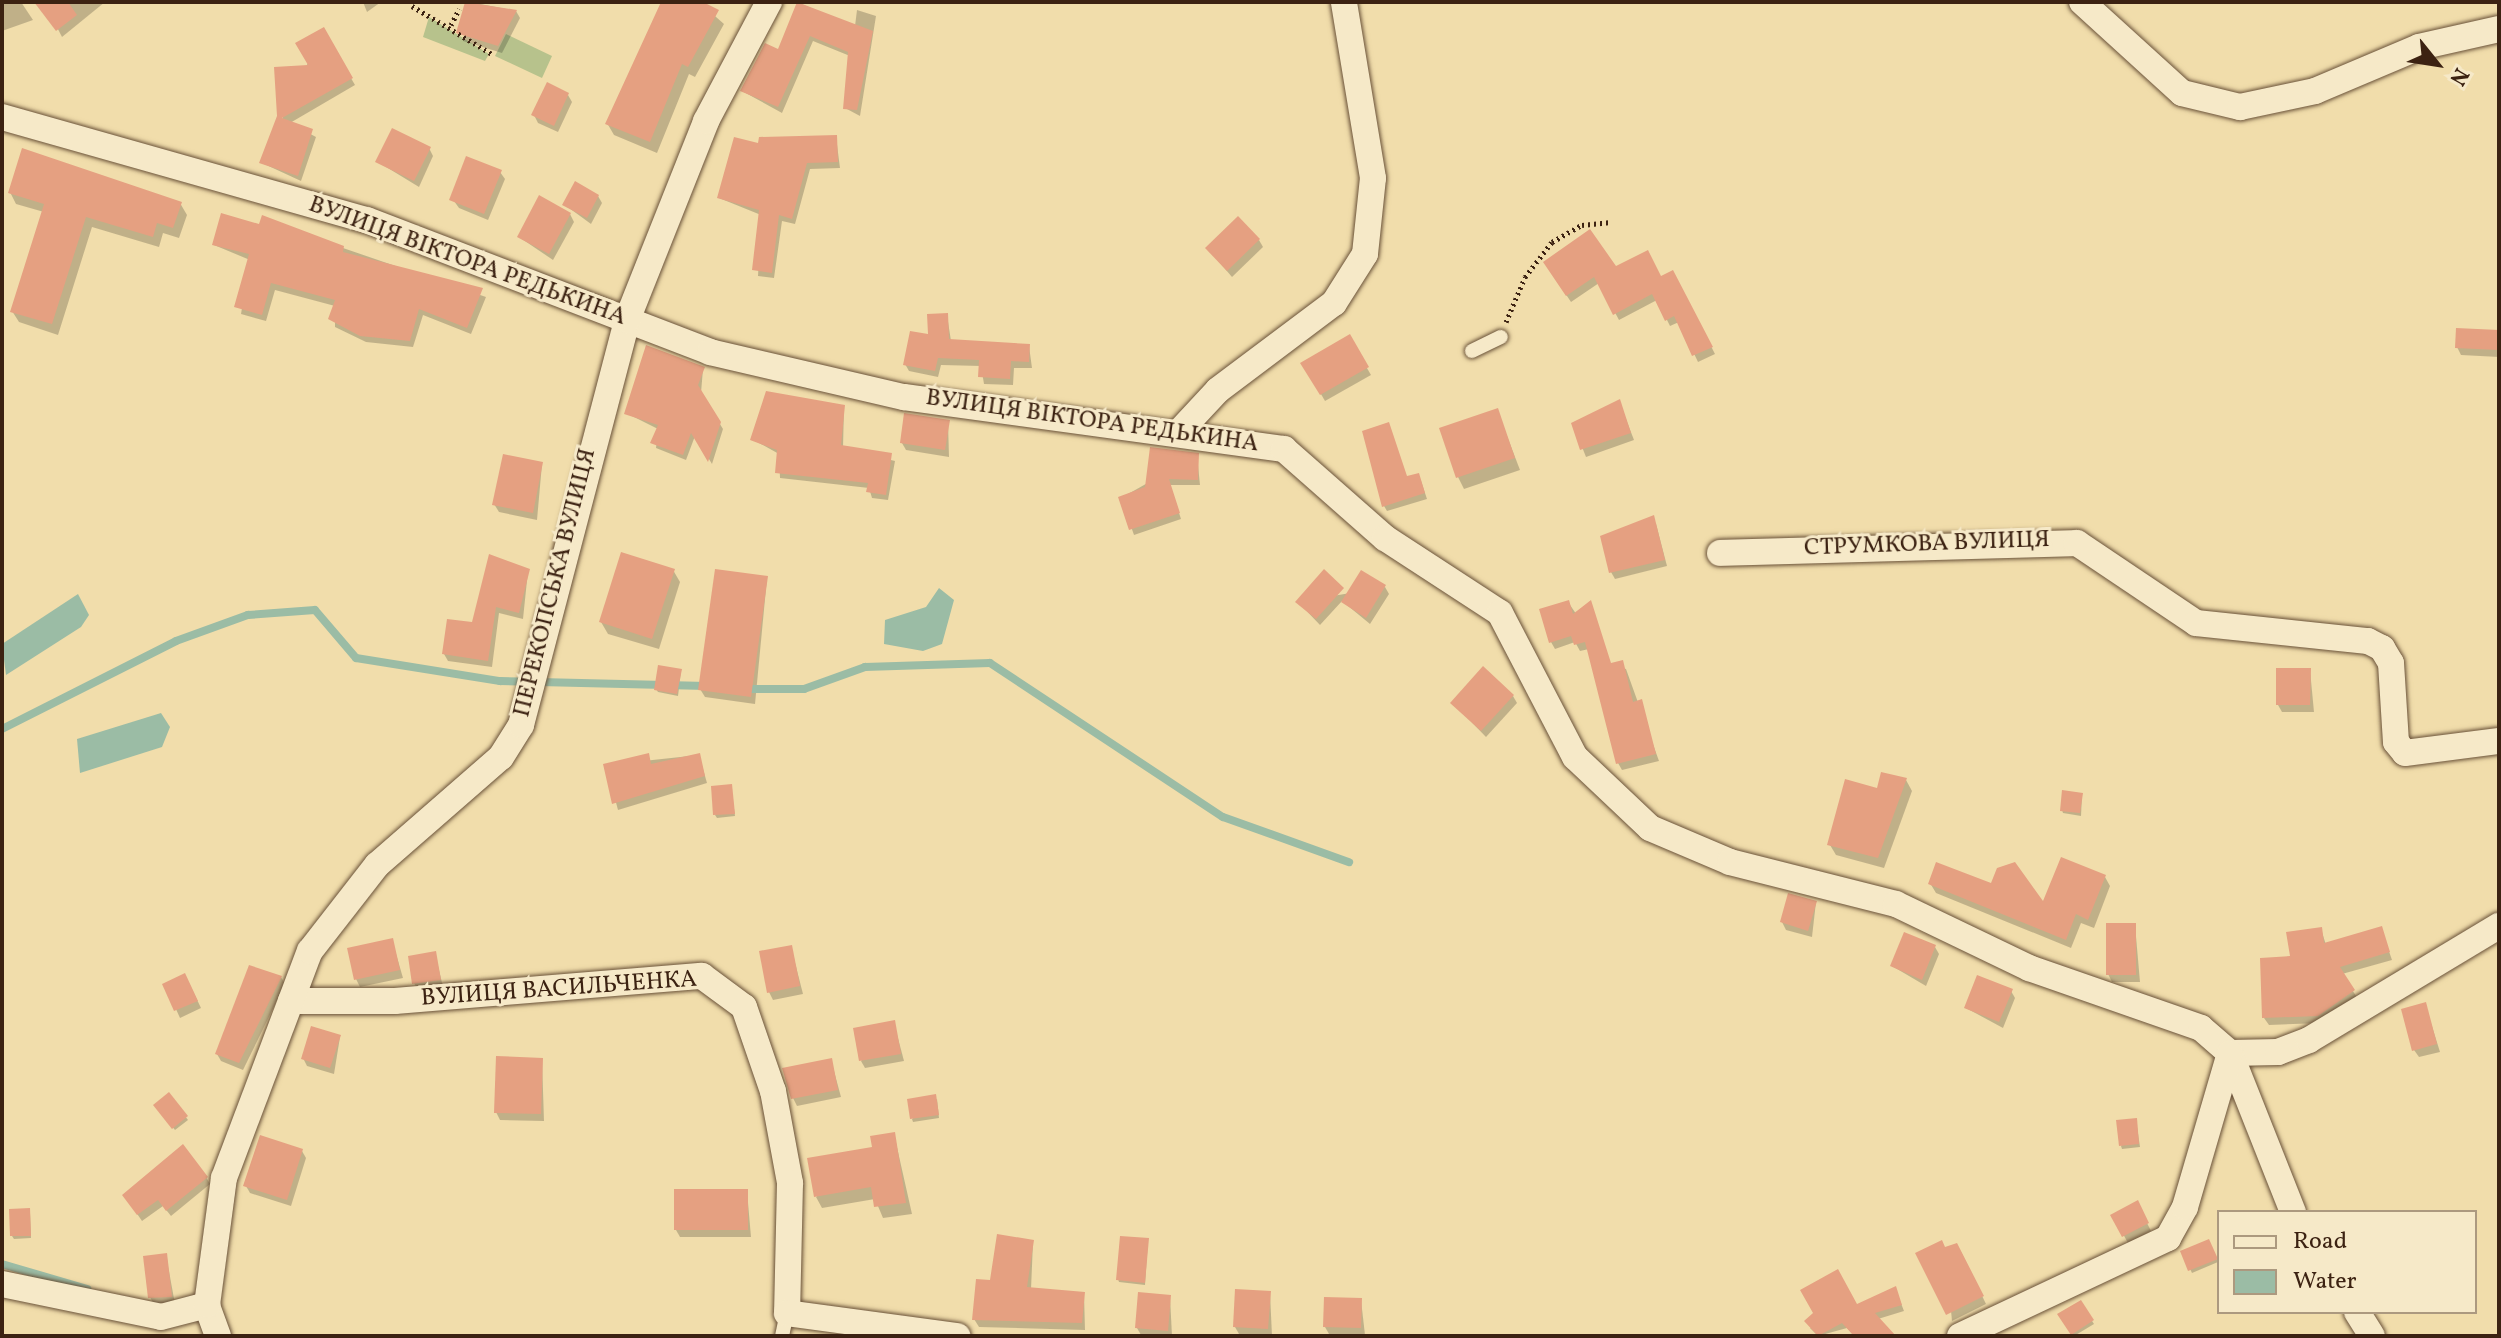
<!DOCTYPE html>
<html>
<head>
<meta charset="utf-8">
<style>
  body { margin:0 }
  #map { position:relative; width:2501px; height:1338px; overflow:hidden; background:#f1ddab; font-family:Vollkorn,serif }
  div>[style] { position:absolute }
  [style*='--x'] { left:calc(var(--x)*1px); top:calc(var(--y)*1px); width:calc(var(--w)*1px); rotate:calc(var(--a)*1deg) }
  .green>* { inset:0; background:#b7c28c }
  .water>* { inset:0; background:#9bbca5 }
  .shadow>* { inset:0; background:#0003 }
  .stream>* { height:8px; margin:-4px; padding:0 4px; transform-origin:4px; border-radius:4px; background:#9bbca5 }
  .building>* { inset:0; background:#e5a081 }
  .path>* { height:5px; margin-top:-2.5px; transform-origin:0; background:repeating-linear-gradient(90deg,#3c2212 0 2px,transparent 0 6px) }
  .roads { filter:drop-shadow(0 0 2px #695138) drop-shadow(0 0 2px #695138) }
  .lane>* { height:14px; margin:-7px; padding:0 7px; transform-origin:7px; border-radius:7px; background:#f6e9c8 }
  .street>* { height:26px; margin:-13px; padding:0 13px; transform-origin:13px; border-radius:13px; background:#f6e9c8 }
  span { translate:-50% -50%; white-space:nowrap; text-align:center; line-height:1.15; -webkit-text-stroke:6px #f6e9c8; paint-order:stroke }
  .street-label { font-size:24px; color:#3c2212 }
  .frame { position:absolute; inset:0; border:4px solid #3c2212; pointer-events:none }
  .legend { position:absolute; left:2217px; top:1210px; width:260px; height:104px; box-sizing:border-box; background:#f6e9c8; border:2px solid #ac997f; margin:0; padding:10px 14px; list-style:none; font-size:24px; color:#3c2212 }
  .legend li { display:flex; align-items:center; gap:16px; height:40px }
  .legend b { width:40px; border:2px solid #ac997f }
  .north { position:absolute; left:2397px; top:24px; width:80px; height:80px; -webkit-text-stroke:6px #f6e9c8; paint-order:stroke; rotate:120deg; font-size:22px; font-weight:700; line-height:32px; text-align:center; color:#3c2212 }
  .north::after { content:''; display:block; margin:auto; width:28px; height:36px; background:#3c2212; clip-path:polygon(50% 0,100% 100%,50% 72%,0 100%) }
</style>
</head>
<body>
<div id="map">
  <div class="green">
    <i style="clip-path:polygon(429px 17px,489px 54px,485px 61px,423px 37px)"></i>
    <i style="clip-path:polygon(506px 34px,552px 56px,542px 78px,495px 56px)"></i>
  </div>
  <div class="water">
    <i style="clip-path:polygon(939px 588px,954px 600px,942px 644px,923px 651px,884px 644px,885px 620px,926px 607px)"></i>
    <i style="clip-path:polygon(78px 594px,89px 615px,81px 627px,6px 675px,2px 644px)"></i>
    <i style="clip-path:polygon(161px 713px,170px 727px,162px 747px,80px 773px,77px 739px)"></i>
  </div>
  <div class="shadow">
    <i style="clip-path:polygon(2px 2px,21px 2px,33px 20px,2px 31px)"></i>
    <i style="clip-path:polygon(44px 2px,105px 2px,62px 37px)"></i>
    <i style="clip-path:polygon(363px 2px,381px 2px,367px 12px)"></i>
    <i style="clip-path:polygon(470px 2px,516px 11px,520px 18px,502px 53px,463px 41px)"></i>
    <i style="clip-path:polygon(664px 2px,699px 2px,724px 24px,695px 77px,689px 74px,657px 153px,614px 135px,607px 123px)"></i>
    <i style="clip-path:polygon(799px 3px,855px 26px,857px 10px,876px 16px,860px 116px,845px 108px,850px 56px,813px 41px,782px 113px,742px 91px,779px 52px)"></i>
    <i style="clip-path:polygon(323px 30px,355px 85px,290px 123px,316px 137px,301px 181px,262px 163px)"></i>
    <i style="clip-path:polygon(568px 95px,572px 102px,558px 132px,538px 123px,534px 115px)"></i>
    <i style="clip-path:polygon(836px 137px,840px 168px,810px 169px,795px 224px,782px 221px,774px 278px,758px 276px,761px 215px,719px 198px,760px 146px)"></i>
    <i style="clip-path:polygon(429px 148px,433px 156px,419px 187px,378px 162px)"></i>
    <i style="clip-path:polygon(500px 172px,505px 179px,488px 220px,459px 208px,454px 201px)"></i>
    <i style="clip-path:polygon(10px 192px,180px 203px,187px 215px,179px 238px,163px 233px,159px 247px,92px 227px,58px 335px,19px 322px,12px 311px,44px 212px,16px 204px)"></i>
    <i style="clip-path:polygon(598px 196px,602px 203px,591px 224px,565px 205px)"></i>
    <i style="clip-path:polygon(570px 214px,574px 222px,553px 260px,519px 237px)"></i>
    <i style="clip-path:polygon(1259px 240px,1263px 247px,1232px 277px,1207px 248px)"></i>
    <i style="clip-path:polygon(214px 245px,343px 248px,486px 297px,471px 334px,423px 315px,413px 347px,366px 342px,335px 327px,335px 306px,275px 290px,266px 321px,241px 314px,250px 260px)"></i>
    <i style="clip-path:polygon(1615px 268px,1661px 278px,1673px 272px,1715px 354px,1698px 362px,1679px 322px,1670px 326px,1657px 300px,1619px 320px,1599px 283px,1571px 302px,1549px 269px)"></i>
    <i style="clip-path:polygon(947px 315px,951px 341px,1029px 346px,1032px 368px,1014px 368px,1013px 385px,984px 384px,981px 366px,941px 365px,938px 377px,909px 371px,905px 364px)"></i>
    <i style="clip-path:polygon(2499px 332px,2499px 357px,2461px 355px,2457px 347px)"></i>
    <i style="clip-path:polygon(1349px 337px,1371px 375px,1325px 401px,1303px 363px)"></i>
    <i style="clip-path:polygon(703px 369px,701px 393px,723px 429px,712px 464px,695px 436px,686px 460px,656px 448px,658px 429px,626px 413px)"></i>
    <i style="clip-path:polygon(1619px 401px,1634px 440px,1586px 457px,1573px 424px)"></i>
    <i style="clip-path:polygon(844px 407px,843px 448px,895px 461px,888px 500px,872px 498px,869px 488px,780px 478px,779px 454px,752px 439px)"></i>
    <i style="clip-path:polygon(1497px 410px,1520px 470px,1464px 489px,1458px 477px)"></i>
    <i style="clip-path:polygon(948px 422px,949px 457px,906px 450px,902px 443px)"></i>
    <i style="clip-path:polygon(1197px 455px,1200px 485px,1170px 485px,1181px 519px,1134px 535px,1121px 498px)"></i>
    <i style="clip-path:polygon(542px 464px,537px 520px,499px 512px,494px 504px)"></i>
    <i style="clip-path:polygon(1407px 478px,1421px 481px,1427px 499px,1387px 511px,1384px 506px)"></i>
    <i style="clip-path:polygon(1656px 524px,1667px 566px,1615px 579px,1611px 572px)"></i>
    <i style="clip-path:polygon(673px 570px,680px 582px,659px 649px,608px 634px,601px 622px)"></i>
    <i style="clip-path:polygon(528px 571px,523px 619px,499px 613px,492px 667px,448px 661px,444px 654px)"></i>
    <i style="clip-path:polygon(767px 578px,755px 704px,705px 697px,700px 689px)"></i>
    <i style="clip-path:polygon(1385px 587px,1389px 594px,1370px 624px,1342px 601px,1320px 625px,1298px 602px)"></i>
    <i style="clip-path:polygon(1568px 602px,1611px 665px,1626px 669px,1659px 761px,1622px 770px,1618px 763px,1589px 649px,1580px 651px,1575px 642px,1555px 649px,1551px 642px)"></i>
    <i style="clip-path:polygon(2310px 670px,2314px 712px,2282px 712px,2278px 705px)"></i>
    <i style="clip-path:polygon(681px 671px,678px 696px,658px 692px,656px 689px)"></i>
    <i style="clip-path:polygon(1513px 696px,1517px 703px,1486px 737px,1453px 703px)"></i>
    <i style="clip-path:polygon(699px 755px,707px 783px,618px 810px,606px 765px)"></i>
    <i style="clip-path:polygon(1906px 780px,1912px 791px,1884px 868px,1836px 855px,1830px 845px,1879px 790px)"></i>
    <i style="clip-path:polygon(731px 786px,735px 816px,717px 818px,715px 815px)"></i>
    <i style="clip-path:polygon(2082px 795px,2081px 816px,2063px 813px,2062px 810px)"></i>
    <i style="clip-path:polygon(2105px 877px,2110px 886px,2094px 928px,2081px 923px,2071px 948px,1936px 893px,1930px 883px,2044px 905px)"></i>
    <i style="clip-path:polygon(1816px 902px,1812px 937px,1786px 930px,1782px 922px)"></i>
    <i style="clip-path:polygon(2135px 925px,2140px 982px,2112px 982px,2108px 974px)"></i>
    <i style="clip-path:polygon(2381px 928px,2392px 960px,2342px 974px,2358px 999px,2322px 1023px,2269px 1025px,2264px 1018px,2292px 958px,2321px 929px,2326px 945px)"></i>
    <i style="clip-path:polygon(392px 940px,403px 978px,360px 987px,356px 979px)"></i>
    <i style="clip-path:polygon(791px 947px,803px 994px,773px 1000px,769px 992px)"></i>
    <i style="clip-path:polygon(1935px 947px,1939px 954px,1926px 986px,1892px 966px)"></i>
    <i style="clip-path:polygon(435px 953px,443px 987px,418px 990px,414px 983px)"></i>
    <i style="clip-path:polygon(281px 977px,285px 984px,243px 1070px,221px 1061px,217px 1054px)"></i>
    <i style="clip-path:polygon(189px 983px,201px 1008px,180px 1018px,165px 985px)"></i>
    <i style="clip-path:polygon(2011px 991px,2015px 998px,2003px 1028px,1966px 1008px)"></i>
    <i style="clip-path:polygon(2425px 1004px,2440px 1052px,2419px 1057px,2414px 1050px)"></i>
    <i style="clip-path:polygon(894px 1023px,904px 1061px,865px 1068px,861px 1061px)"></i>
    <i style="clip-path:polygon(340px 1037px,334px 1074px,307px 1066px,303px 1058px)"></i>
    <i style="clip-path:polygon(542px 1060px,544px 1121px,500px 1120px,496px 1112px)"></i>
    <i style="clip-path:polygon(831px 1060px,841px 1097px,797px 1106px,793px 1098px)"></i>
    <i style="clip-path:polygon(169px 1095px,188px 1120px,175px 1130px,157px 1108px)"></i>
    <i style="clip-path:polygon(937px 1099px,939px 1118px,913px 1122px,912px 1119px)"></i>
    <i style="clip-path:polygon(2136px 1120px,2140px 1147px,2122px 1149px,2121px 1146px)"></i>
    <i style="clip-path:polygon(894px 1134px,912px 1214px,883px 1218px,875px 1199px,822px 1208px,816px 1197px)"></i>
    <i style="clip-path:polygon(302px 1151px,306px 1158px,291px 1206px,250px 1193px,246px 1186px)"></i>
    <i style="clip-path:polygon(206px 1177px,210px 1184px,171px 1216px,163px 1206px,142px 1221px,129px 1202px)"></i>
    <i style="clip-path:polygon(747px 1191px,751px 1237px,680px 1237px,676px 1230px)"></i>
    <i style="clip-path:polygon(2137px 1203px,2151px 1231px,2128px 1243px,2113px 1216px)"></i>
    <i style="clip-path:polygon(30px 1213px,31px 1238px,14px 1239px,12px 1236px)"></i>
    <i style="clip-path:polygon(1148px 1240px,1145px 1285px,1119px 1282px,1118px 1279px)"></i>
    <i style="clip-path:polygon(1033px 1242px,1031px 1290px,1084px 1294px,1085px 1330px,979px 1327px,974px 1319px,991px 1282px)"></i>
    <i style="clip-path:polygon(2209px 1242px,2218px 1262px,2192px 1273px,2182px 1252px)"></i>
    <i style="clip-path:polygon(1945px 1250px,1961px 1252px,1986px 1304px,1952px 1321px)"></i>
    <i style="clip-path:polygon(166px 1255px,175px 1304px,154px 1305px,150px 1297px)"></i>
    <i style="clip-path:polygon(1895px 1288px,1904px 1311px,1878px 1319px,1894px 1336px,1854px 1336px,1847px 1328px,1818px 1336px,1810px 1328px)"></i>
    <i style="clip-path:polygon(1270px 1293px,1272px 1336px,1239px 1334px,1235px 1327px)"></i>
    <i style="clip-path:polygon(1170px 1297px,1172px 1336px,1141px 1335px,1137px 1328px)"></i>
    <i style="clip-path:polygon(1361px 1300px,1365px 1335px,1329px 1334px,1325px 1327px)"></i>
    <i style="clip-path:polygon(2080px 1302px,2094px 1324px,2074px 1336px,2060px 1315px)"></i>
  </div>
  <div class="stream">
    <i style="--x:744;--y:689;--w:60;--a:0"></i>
    <i style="--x:804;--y:689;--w:65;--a:-19.8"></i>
    <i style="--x:865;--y:667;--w:125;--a:-1.8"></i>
    <i style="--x:990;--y:663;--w:279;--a:33.5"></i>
    <i style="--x:1223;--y:817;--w:134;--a:19.7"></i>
    <i style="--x:2;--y:729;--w:195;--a:-26.8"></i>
    <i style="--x:176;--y:641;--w:77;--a:-19.9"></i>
    <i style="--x:248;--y:615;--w:67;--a:-4.3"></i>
    <i style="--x:315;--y:610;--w:63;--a:49.5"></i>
    <i style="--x:356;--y:658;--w:146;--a:9.1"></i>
    <i style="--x:500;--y:681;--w:207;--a:1.4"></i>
    <i style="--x:2;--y:1264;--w:89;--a:16.4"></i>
  </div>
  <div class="building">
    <i style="clip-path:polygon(34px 2px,68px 2px,77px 15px,56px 31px)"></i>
    <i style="clip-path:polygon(465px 2px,517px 10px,498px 46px,456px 33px)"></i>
    <i style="clip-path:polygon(661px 2px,703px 2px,719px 10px,688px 67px,682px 64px,650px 142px,605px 124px)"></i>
    <i style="clip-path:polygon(797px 2px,873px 31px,857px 110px,843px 109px,848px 52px,810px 36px,778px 107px,740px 91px,765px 43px,778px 49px)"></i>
    <i style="clip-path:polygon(324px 27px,353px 78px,282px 118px,313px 129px,298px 176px,259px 163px,277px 116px,274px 67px,308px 65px,295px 43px)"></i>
    <i style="clip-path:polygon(547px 82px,569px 93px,554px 126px,531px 115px)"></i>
    <i style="clip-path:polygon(392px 128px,431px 147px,414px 181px,375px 162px)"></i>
    <i style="clip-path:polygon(837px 135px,838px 162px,807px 163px,792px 219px,779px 215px,772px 273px,752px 270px,759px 210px,717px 198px,734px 137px,758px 143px,759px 137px)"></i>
    <i style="clip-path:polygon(22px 148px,182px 202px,173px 228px,157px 223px,153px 237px,86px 217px,52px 324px,10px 312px,44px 204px,8px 193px)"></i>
    <i style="clip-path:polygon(466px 156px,502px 170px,484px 214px,449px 200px)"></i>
    <i style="clip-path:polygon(575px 181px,599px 195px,587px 218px,562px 205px)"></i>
    <i style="clip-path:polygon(539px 195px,571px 213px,549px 254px,517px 237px)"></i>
    <i style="clip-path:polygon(221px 213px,259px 224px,262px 215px,344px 246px,343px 252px,483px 288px,467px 328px,419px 309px,410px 341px,360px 336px,328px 319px,335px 300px,271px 283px,262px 315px,234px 307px,249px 254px,212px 245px)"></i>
    <i style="clip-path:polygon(1238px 216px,1260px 239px,1227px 271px,1205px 248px)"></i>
    <i style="clip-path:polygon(1590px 229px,1616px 266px,1648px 250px,1661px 276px,1673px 270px,1713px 347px,1692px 356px,1674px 316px,1665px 321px,1652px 294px,1613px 315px,1594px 277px,1566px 296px,1543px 262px)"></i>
    <i style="clip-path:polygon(948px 313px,949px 339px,1030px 344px,1029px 362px,1011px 361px,1010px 379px,978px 377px,979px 360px,938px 358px,935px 371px,903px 365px,910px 331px,928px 334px,927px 314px)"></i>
    <i style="clip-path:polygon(2456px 328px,2499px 330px,2499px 350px,2455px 348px)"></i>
    <i style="clip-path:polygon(1350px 334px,1369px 367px,1320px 395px,1300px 363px)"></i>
    <i style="clip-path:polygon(646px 345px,705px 367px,698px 385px,721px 422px,708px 462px,691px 433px,683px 455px,650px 443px,658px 425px,624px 414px)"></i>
    <i style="clip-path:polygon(766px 391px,845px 405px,841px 445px,892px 453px,886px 495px,866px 492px,868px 483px,775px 473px,777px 450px,750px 440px)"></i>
    <i style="clip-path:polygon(1620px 399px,1631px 433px,1580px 450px,1571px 423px)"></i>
    <i style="clip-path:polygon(1498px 408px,1515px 458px,1456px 478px,1439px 428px)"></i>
    <i style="clip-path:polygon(904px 413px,950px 420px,945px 450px,900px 443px)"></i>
    <i style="clip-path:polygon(1389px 422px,1407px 476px,1419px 473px,1425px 493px,1382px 507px,1362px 431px)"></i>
    <i style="clip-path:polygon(1150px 447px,1199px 453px,1198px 480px,1169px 479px,1180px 513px,1129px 530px,1118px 497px,1145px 487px)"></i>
    <i style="clip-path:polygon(503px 454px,543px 462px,533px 513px,492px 505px)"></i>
    <i style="clip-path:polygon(1654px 515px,1665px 560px,1609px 573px,1600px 536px)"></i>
    <i style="clip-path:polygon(621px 552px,675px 569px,652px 639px,599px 622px)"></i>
    <i style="clip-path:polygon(489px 554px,530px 569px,519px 613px,496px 607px,488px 661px,442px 654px,447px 619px,472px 622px)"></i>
    <i style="clip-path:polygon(715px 569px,768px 576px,751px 697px,698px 690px)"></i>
    <i style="clip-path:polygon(1324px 569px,1344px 588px,1316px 619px,1295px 602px)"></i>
    <i style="clip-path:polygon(1361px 570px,1386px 585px,1366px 618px,1341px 602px)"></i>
    <i style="clip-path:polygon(1569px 600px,1573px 614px,1591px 600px,1611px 663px,1623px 660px,1633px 702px,1642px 699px,1656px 754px,1616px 764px,1585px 642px,1574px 645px,1571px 636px,1549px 643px,1539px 609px)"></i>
    <i style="clip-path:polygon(658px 665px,682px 669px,677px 694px,654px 690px)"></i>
    <i style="clip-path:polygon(1483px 666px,1514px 695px,1481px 731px,1450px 703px)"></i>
    <i style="clip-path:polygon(2276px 668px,2311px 668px,2310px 705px,2276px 705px)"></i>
    <i style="clip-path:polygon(649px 753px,651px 764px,700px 753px,705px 776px,612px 804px,603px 764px)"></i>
    <i style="clip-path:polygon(1881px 772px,1907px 778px,1878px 858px,1827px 845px,1845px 779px,1877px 788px)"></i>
    <i style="clip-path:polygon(732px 784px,735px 814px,713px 815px,711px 786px)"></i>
    <i style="clip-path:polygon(2062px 790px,2083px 793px,2080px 813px,2060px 811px)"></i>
    <i style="clip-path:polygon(2061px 857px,2106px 875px,2088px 920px,2076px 914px,2066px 940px,1928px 884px,1936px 862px,1991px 883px,1997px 868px,2015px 862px,2043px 901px)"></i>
    <i style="clip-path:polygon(1788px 893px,1817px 901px,1808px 931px,1780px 922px)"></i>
    <i style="clip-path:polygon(2106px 923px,2136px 923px,2136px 975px,2106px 975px)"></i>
    <i style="clip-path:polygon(2382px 926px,2390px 952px,2340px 967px,2355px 990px,2318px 1016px,2262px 1018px,2260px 958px,2290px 956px,2286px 932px,2322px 927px,2324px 943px)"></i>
    <i style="clip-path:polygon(1904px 932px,1936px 945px,1922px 980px,1890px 966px)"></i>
    <i style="clip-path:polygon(393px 938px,400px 970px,354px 980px,347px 948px)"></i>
    <i style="clip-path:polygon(792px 945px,800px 986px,767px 993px,759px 951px)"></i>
    <i style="clip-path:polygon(436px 951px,441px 980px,412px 984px,408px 956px)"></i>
    <i style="clip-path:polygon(249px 965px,282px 976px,239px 1063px,215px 1054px)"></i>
    <i style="clip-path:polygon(185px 973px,198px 1001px,174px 1011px,162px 984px)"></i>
    <i style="clip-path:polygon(1977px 975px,2013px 989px,1999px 1022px,1964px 1008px)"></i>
    <i style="clip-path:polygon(2426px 1002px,2437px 1044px,2412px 1051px,2401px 1009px)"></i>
    <i style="clip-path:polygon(895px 1020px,901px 1054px,859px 1061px,853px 1028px)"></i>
    <i style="clip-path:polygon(311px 1026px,341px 1035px,330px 1068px,301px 1059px)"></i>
    <i style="clip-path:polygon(496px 1056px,543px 1058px,541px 1114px,494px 1113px)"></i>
    <i style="clip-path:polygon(832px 1058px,838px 1090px,791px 1099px,782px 1068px)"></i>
    <i style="clip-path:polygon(169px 1092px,188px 1116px,172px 1129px,153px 1105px)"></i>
    <i style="clip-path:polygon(936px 1094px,939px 1115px,910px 1119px,907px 1099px)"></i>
    <i style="clip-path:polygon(2137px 1118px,2139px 1144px,2119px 1146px,2116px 1120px)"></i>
    <i style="clip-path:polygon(895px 1132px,906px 1203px,874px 1207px,871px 1187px,814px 1197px,807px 1158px,872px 1147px,870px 1136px)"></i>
    <i style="clip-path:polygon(260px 1135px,303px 1149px,287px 1200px,243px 1186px)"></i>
    <i style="clip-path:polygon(183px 1144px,208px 1177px,166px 1211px,158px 1200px,137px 1215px,122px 1195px)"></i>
    <i style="clip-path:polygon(674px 1189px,748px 1189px,748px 1230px,674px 1230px)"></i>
    <i style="clip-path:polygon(2138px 1200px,2149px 1223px,2122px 1237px,2110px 1215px)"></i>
    <i style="clip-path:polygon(30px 1208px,31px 1236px,10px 1236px,9px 1209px)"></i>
    <i style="clip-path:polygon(997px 1234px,1034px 1240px,1027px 1287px,1085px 1292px,1082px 1323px,972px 1320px,976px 1279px,990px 1280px)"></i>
    <i style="clip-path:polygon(1120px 1236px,1149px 1238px,1145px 1283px,1116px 1280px)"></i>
    <i style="clip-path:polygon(2209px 1239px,2218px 1259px,2188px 1271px,2180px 1251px)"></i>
    <i style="clip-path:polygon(1942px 1240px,1945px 1247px,1957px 1243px,1984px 1296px,1946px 1315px,1915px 1253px)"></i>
    <i style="clip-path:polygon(167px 1253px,172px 1297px,148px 1298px,143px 1256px)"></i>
    <i style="clip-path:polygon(1838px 1269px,1857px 1304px,1896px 1286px,1902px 1305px,1875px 1313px,1896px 1336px,1854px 1336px,1842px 1323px,1818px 1336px,1804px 1321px,1813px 1313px,1800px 1290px)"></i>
    <i style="clip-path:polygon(1235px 1289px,1271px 1291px,1268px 1329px,1233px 1327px)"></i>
    <i style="clip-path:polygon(1138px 1292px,1171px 1295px,1168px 1331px,1135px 1328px)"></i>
    <i style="clip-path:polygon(1324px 1297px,1362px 1298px,1361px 1328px,1323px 1327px)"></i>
    <i style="clip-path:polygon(2081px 1300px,2094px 1320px,2071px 1335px,2057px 1314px)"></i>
  </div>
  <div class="path">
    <i style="--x:412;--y:6;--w:93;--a:31"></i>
    <i style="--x:451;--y:25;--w:18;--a:-63"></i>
    <i style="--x:1506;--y:322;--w:49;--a:-67.1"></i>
    <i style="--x:1525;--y:277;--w:44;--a:-52.4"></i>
    <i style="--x:1552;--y:242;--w:34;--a:-30"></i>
    <i style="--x:1582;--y:225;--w:27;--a:-6"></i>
  </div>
  <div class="roads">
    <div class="lane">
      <i style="--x:1472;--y:351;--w:32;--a:-26"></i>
      <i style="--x:782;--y:1336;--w:24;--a:-78"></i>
    </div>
    <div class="street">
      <i style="--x:2082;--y:2;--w:135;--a:42.3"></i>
      <i style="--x:2182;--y:93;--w:60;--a:13.6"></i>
      <i style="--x:2240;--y:107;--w:77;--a:-12"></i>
      <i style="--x:2315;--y:91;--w:113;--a:-22.9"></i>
      <i style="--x:2419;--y:47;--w:82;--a:-12.7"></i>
      <i style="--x:2;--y:117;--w:379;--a:15.8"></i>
      <i style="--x:367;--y:220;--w:368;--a:21"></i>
      <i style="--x:710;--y:352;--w:199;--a:13.1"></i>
      <i style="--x:904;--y:397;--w:384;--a:7.8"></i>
      <i style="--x:1284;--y:449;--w:135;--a:41.4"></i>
      <i style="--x:1385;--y:538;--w:137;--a:33.1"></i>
      <i style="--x:1500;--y:613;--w:162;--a:62.5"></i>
      <i style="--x:1575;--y:757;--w:103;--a:43.4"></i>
      <i style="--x:1650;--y:828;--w:87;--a:23"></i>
      <i style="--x:1730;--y:862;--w:171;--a:14.2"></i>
      <i style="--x:1896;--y:904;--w:148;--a:25.7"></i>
      <i style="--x:2029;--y:968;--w:182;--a:19.2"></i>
      <i style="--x:2201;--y:1028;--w:38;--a:41"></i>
      <i style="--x:2230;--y:1053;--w:48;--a:-1.2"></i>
      <i style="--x:2278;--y:1052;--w:33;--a:-21"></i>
      <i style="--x:2309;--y:1040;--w:222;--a:-31"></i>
      <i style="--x:1177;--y:434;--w:60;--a:-47"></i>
      <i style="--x:1218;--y:390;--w:145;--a:-36.9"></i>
      <i style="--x:1334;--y:303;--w:58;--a:-57.7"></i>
      <i style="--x:1365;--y:254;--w:76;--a:-84"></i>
      <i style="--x:1373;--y:178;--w:178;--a:-99.4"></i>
      <i style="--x:1720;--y:553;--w:357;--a:-1.6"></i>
      <i style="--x:2077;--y:543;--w:143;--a:33.9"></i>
      <i style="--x:2196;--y:623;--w:173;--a:6"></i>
      <i style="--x:2368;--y:641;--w:16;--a:27"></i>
      <i style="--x:2382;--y:648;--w:17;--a:59"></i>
      <i style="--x:2391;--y:663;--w:79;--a:86.4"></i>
      <i style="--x:2396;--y:742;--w:14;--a:51"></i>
      <i style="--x:2405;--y:753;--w:95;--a:-7.3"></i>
      <i style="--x:291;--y:1001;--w:104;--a:0"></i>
      <i style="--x:395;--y:1001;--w:308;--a:-4.7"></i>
      <i style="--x:702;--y:976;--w:52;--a:36.4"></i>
      <i style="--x:744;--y:1007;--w:89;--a:71"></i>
      <i style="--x:773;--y:1091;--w:94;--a:79.5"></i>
      <i style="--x:790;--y:1183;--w:130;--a:91.3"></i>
      <i style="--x:787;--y:1313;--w:172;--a:7.7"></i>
      <i style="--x:2230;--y:1053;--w:171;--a:68.4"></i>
      <i style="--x:2;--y:1284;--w:162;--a:11.7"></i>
      <i style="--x:161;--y:1317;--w:48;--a:-14.6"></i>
      <i style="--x:2357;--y:1312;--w:28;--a:58"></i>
      <i style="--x:218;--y:1336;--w:33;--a:-110"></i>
      <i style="--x:207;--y:1305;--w:128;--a:-82.4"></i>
      <i style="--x:224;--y:1178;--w:243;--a:-69.3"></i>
      <i style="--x:310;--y:951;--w:109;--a:-52.1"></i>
      <i style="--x:377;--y:865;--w:164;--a:-41.1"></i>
      <i style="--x:501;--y:757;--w:38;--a:-58"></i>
      <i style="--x:521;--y:725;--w:419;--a:-75.3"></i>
      <i style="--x:627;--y:320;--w:214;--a:-68.3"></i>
      <i style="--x:706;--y:121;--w:135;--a:-62.1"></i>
      <i style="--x:1960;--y:1336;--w:230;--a:-25.2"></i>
      <i style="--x:2168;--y:1238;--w:35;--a:-61"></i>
      <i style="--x:2185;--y:1207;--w:160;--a:-73.7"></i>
    </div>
  </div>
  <div class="street-label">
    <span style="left:467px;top:262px;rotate:20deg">ВУЛИЦЯ ВІКТОРА РЕДЬКИНА</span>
    <span style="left:1092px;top:422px;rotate:8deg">ВУЛИЦЯ ВІКТОРА РЕДЬКИНА</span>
    <span style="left:1927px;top:545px;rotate:-2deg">СТРУМКОВА ВУЛИЦЯ</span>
    <span style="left:556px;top:583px;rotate:-76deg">ПЕРЕКОПСЬКА ВУЛИЦЯ</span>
    <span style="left:559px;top:990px;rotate:-4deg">ВУЛИЦЯ ВАСИЛЬЧЕНКА</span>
  </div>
  <div class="frame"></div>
  <ul class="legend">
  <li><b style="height:10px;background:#f6e9c8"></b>Road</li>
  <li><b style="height:22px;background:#9bbca5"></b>Water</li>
  </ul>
  <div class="north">N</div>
</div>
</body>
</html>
